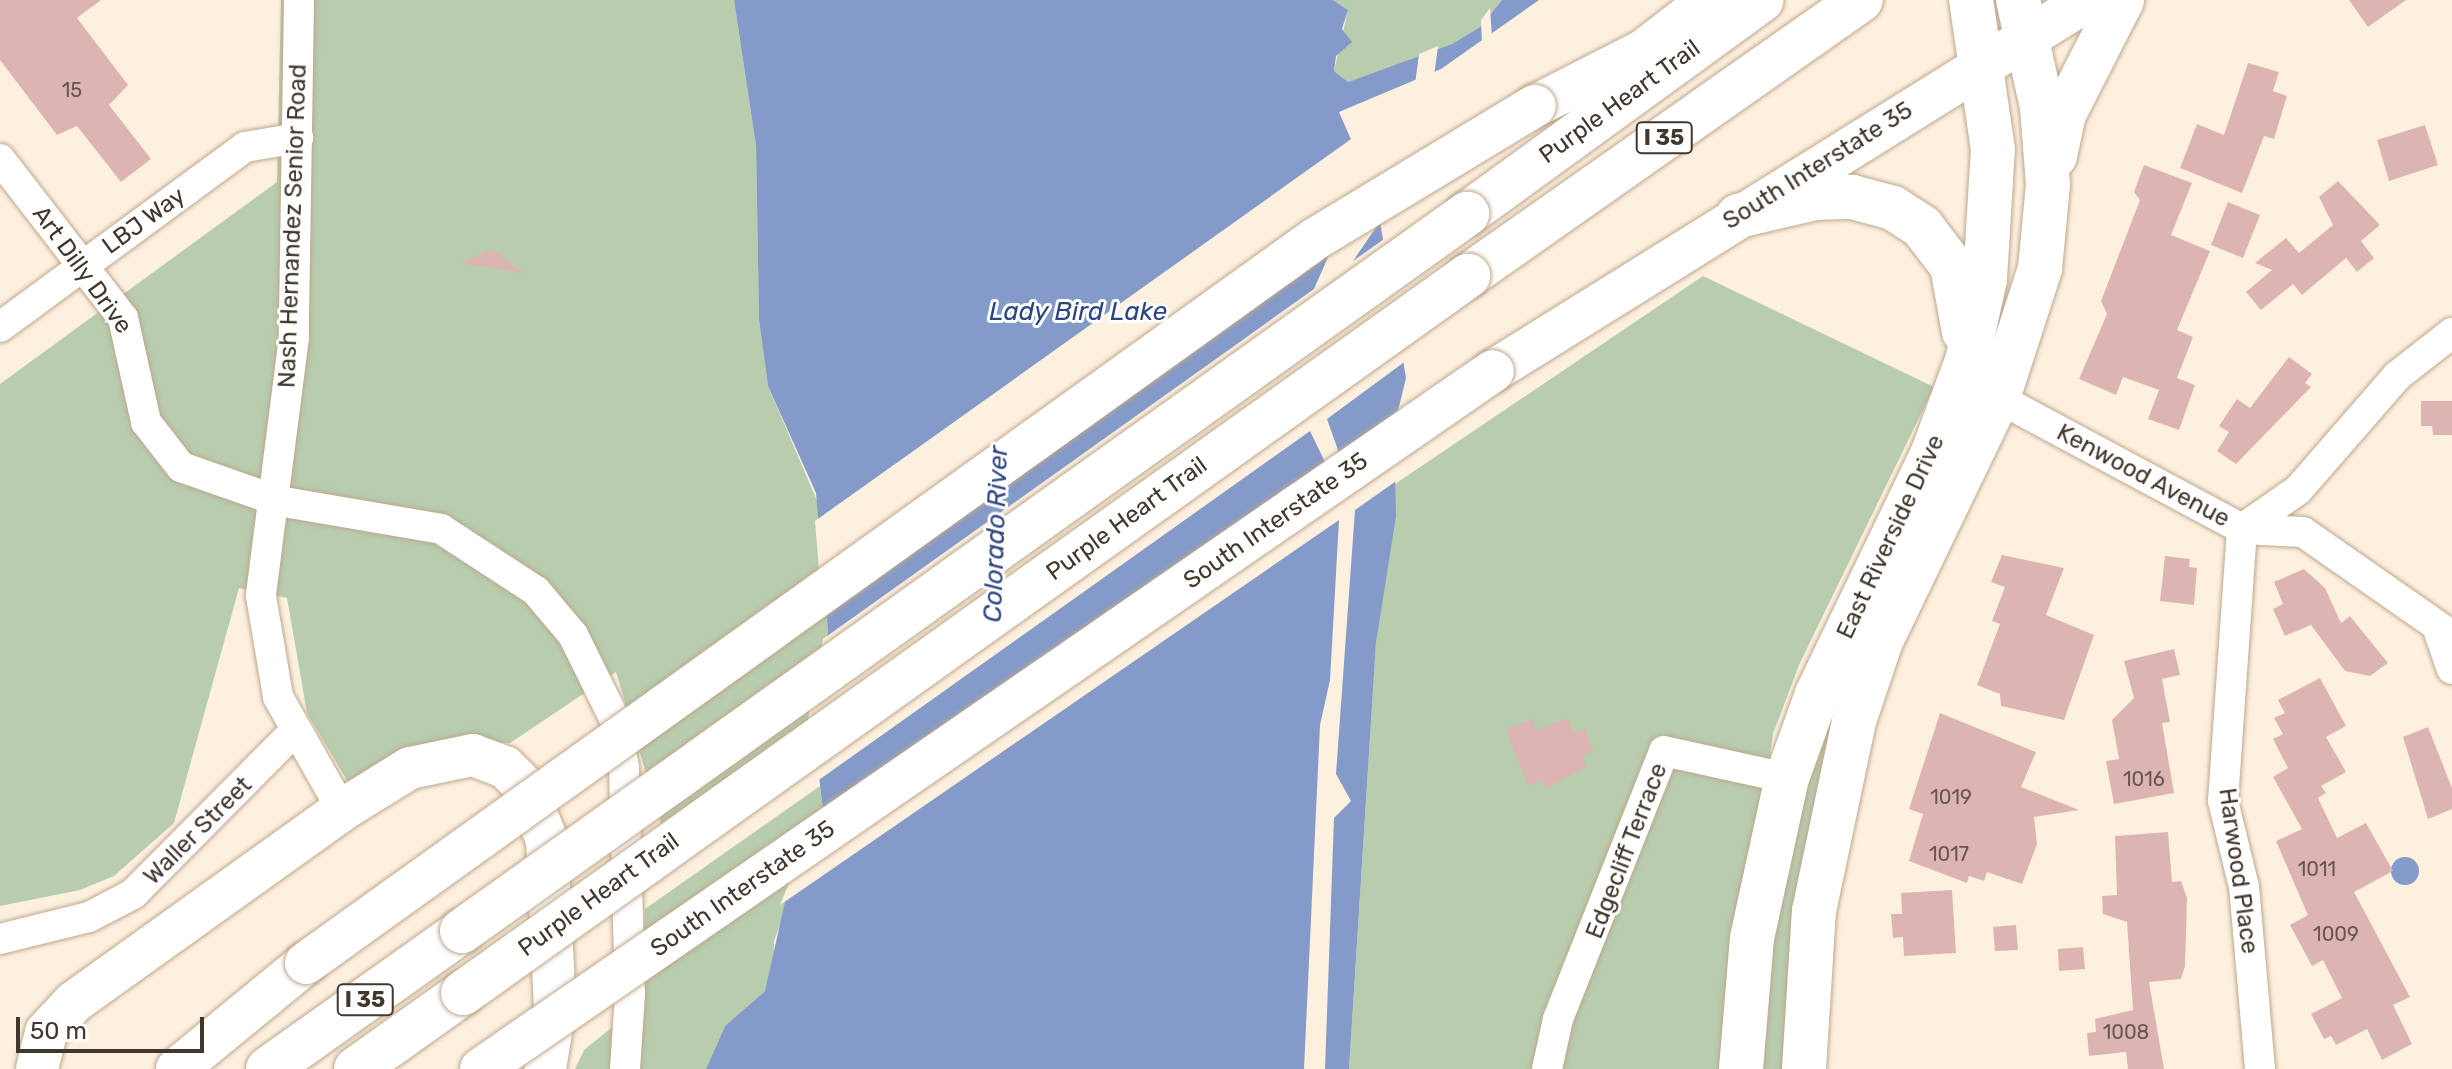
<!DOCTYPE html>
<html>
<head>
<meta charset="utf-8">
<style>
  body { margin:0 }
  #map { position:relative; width:2452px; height:1069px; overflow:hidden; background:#fef0df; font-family:Rubik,sans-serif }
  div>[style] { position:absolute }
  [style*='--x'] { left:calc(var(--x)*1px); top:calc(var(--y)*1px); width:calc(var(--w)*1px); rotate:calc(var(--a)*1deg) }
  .green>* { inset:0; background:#b8ccae }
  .water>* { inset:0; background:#849ac9 }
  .round { border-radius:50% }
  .pier>* { inset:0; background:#fef0df }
  .building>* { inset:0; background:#dcb5b3 }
  .roads { filter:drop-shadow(0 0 2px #bea88d) drop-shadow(0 0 2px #bea88d) }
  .street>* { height:30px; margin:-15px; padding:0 15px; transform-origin:15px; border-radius:15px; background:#fff }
  .secondary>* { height:42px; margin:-21px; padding:0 21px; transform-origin:21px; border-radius:21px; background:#fff }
  .primary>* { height:44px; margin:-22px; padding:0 22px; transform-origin:22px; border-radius:22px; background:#fff }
  .highway>* { height:44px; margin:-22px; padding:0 22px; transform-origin:22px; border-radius:22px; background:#fff }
  .bridges { filter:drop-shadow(0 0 2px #bea88d) drop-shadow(0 0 2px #bea88d) }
  .secondary-bridge>* { height:42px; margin:-21px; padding:0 21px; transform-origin:21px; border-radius:21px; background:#fff }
  .highway-bridge>* { height:44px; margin:-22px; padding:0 22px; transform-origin:22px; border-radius:22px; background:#fff }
  span { translate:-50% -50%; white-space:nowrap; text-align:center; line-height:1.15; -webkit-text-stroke:6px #fff; paint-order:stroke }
  .number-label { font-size:20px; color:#68564e }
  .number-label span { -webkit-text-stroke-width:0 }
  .shield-label span { padding:2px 6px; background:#fff; border:2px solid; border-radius:6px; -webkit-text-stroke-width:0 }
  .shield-label { font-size:22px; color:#41372c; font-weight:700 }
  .street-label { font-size:24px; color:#41372c }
  .water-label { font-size:26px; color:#2d4681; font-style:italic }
  .scale { position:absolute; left:16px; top:1017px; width:188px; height:36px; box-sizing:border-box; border:4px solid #41372c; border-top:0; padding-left:10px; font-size:24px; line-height:28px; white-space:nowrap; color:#41372c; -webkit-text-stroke:6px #fff; paint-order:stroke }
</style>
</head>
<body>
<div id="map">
  <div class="green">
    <i style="clip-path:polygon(281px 0,734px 0,756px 146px,759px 320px,768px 386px,818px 503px,828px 631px,812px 718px,661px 824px,616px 672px,510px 743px,440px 740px,348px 782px,307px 713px,287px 598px,239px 588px,174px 823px,114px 876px,80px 890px,0 906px,0 384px,277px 182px)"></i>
    <i style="clip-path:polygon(1333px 0,1502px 0,1480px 27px,1452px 44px,1348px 82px,1334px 71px,1348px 10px)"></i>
    <i style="clip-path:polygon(1703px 276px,1934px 387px,1799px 665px,1773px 734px,1724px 1069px,1349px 1069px,1376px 643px,1395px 484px)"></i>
    <i style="clip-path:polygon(1845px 664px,1788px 1069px,1759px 1069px,1768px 914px)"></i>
    <i style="clip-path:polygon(820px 786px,823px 810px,774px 941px,774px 970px,765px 991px,725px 1026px,706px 1069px,575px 1069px,584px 1050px,642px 1003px,645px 909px)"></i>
  </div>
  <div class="water">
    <i style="clip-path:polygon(734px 0,1333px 0,1348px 10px,1342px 29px,1352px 42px,1336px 56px,1334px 71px,1348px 82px,1452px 44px,1480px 27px,1502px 0,1539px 0,1441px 69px,1339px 112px,1376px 197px,1406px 378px,1394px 427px,1396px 516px,1376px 643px,1349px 1069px,706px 1069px,725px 1026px,765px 991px,785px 902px,823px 810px,812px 718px,828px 631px,816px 493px,768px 386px,759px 320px,756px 146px)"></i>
    <i class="round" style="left:2391px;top:857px;width:28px;height:28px"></i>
  </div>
  <div class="pier">
    <i style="clip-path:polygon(1543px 0,1479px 52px,1442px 73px,1482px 44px,1481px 20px,1490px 8px,1492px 37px)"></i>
    <i style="clip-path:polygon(1438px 46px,1434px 76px,1415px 84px,1419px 54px)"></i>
    <i style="clip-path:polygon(1354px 137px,1383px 217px,1353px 261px,1387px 237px,1407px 360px,1327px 419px,1339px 453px,1398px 428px,1399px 479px,1355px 510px,1336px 774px,1351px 801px,1334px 818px,1325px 1069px,1304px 1069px,1320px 725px,1330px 680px,1339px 520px,780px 905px,817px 814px,1325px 462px,1310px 431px,816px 782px,808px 718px,823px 639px,1314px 289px,1332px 248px,822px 606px,815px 521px)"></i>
  </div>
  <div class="building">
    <i style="clip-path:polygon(0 0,101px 0,77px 18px,128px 85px,109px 105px,151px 159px,121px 182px,77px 126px,57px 135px,0 60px)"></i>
    <i style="clip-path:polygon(2349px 0,2406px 0,2368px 27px)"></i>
    <i style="clip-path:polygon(2248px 63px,2279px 72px,2273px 91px,2287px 96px,2274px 139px,2264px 136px,2242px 193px,2180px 168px,2197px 124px,2224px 135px)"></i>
    <i style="clip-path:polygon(2425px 125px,2438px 165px,2389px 181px,2377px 140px)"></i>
    <i style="clip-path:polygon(2144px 165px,2192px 183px,2171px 235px,2210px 251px,2177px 330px,2193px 337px,2177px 378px,2195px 385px,2179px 430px,2148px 419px,2159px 390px,2123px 377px,2116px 395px,2079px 379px,2107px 314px,2101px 301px,2140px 200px,2134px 192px)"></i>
    <i style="clip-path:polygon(2338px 181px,2380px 225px,2361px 241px,2374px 258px,2357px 272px,2346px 258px,2302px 295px,2293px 284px,2261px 310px,2246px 292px,2272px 270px,2255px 263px,2286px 238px,2299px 253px,2333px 225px,2319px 197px)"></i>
    <i style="clip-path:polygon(2228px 202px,2260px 215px,2243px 258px,2211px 245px)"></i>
    <i style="clip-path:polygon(489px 250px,498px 253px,523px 273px,461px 263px)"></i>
    <i style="clip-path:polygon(2289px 357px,2312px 374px,2305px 383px,2311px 387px,2236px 464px,2217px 451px,2229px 432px,2219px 426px,2237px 399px,2250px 408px)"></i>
    <i style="clip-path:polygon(2421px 401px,2452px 401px,2452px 435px,2433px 435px,2432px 426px,2421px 426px)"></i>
    <i style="clip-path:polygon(2002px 555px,2064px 568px,2046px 615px,2094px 635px,2064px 720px,2001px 706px,2000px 694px,1977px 685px,2000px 624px,1992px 621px,2005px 587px,1991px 582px)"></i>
    <i style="clip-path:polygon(2165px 556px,2190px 559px,2189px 567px,2197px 568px,2194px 605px,2160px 601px)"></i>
    <i style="clip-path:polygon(2304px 569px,2325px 588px,2341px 623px,2350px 616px,2388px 663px,2370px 676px,2345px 671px,2311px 625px,2285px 636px,2273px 609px,2283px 604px,2274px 582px)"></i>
    <i style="clip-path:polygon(2174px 649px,2180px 675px,2162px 679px,2170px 722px,2162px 723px,2174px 793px,2114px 804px,2106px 761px,2119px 759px,2112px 720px,2134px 698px,2124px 661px)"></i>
    <i style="clip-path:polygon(2320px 678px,2346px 726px,2326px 737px,2346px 772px,2321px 786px,2326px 793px,2318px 798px,2337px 838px,2366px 823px,2393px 871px,2354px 892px,2410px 997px,2393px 1005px,2412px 1044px,2382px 1060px,2367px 1029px,2336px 1045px,2331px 1036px,2324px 1039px,2311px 1014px,2342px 998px,2323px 960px,2312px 966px,2290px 925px,2308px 915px,2276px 841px,2302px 829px,2273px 777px,2288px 768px,2273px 739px,2283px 734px,2274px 718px,2285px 713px,2278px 700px)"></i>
    <i style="clip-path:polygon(1940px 713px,2036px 752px,2021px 787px,2079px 810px,2034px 817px,2037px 844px,2022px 884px,1987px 872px,1984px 881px,1969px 876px,1967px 883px,1909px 861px,1923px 814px,1909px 809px)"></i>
    <i style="clip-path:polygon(1568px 718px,1574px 733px,1585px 729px,1593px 751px,1582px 755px,1587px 767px,1546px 788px,1543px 780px,1528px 786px,1506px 729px,1533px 719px,1536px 730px)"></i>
    <i style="clip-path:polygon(2428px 727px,2452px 788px,2452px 809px,2428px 819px,2403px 737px)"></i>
    <i style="clip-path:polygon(2168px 832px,2172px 882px,2181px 881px,2187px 898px,2185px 966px,2181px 979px,2149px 982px,2164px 1069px,2128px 1069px,2126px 1052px,2089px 1056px,2087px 1033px,2096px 1032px,2095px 1019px,2133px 1010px,2127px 922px,2103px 914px,2102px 896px,2117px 895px,2115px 836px)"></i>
    <i style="clip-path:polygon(1952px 890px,1956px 953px,1904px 956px,1903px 937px,1893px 938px,1891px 914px,1902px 914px,1901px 893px)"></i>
    <i style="clip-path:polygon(2016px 925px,2018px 950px,1995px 951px,1993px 927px)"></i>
    <i style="clip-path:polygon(2083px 947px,2085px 969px,2059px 971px,2058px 949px)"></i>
  </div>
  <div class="roads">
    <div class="street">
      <i style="--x:299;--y:0;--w:337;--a:90.9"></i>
      <i style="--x:294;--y:337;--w:261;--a:97.3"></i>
      <i style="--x:261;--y:596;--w:102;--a:80.4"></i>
      <i style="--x:278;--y:697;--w:130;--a:60.5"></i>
      <i style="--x:0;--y:159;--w:201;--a:52.3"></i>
      <i style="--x:123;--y:318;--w:107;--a:77.5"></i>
      <i style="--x:146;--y:422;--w:57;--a:52.1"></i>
      <i style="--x:181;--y:467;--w:103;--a:19.3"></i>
      <i style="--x:278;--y:501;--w:165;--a:9.7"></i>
      <i style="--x:441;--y:529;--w:113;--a:33.1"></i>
      <i style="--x:536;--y:591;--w:57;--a:49.9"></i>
      <i style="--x:573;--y:635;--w:97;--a:63.7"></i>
      <i style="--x:616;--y:722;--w:47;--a:80.1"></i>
      <i style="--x:624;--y:768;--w:226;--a:88.5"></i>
      <i style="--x:630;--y:994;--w:75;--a:93.8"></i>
      <i style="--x:0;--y:327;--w:304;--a:-36.3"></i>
      <i style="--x:245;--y:147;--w:54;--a:-9.6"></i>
      <i style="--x:1998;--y:398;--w:277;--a:28.2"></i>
      <i style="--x:2242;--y:529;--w:61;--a:2.8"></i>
      <i style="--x:2303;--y:532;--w:182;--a:34.9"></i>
      <i style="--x:2439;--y:632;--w:39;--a:71"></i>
      <i style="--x:0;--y:939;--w:92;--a:-13.9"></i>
      <i style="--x:89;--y:917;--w:50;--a:-27.6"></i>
      <i style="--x:133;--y:894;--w:227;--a:-45.2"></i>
      <i style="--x:1547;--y:1069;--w:51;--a:-77.6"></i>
      <i style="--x:1558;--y:1019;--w:288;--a:-68.4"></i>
      <i style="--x:1664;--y:751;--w:126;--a:12.4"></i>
      <i style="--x:2260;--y:1069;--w:183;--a:-95"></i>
      <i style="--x:2244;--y:887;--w:89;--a:-103.7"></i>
      <i style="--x:2223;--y:801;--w:273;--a:-86"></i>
      <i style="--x:2242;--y:529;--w:68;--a:-34.9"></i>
      <i style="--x:2298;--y:490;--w:151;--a:-49"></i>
      <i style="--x:2397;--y:376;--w:70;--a:-38"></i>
    </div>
    <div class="secondary">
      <i style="--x:1535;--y:106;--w:121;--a:-27"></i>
      <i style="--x:1643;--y:51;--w:83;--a:-37.7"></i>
      <i style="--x:1493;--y:371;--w:701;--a:-31.94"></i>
      <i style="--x:37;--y:1069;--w:38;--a:-76"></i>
      <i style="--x:46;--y:1032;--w:41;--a:-47"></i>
      <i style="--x:74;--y:1002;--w:330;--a:-35.6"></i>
      <i style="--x:342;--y:810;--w:80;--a:-31.7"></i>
      <i style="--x:410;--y:768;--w:64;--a:-11.7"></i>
      <i style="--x:473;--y:755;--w:34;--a:21"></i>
      <i style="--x:505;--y:767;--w:28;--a:45"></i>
      <i style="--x:525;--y:787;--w:57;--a:67.5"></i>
      <i style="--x:547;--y:840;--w:168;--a:87.3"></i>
      <i style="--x:555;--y:1008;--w:62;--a:99.3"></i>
      <i style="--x:177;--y:1069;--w:167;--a:-39.4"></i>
    </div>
    <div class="primary">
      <i style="--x:2055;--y:156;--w:43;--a:-77.9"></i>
      <i style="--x:2064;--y:114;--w:128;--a:-63"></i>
      <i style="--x:1738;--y:216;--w:79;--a:-13.2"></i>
      <i style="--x:1815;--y:198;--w:37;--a:-2"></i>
      <i style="--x:1852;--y:197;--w:42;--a:15"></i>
      <i style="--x:1893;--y:208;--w:35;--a:33"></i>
      <i style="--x:1922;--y:227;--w:49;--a:52.4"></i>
      <i style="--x:1952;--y:266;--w:67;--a:79.7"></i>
      <i style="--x:1741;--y:1069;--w:131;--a:-85.2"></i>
      <i style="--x:1752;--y:938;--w:164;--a:-77.7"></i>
      <i style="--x:1787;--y:778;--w:89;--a:-70.3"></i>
      <i style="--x:1817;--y:694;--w:265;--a:-64.3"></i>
      <i style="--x:1932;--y:455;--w:100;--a:-69.6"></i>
      <i style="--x:1967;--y:361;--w:84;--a:-77.6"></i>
      <i style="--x:1985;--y:279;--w:129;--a:-86.5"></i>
      <i style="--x:1993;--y:150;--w:152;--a:-98.3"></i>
      <i style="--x:1804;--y:1069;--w:158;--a:-86.4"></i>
      <i style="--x:1814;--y:911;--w:194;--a:-78.1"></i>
      <i style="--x:1854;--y:721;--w:84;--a:-71.4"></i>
      <i style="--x:1881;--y:641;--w:270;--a:-64.3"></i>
      <i style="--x:1998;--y:398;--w:136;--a:-72"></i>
      <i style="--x:2040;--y:269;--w:84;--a:-84.6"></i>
      <i style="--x:2048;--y:185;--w:78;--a:-94.4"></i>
      <i style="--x:2042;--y:107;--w:110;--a:-102.6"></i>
    </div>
    <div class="highway">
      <i style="--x:1467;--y:214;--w:364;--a:-36"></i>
      <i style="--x:1468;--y:276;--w:480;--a:-35.1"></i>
      <i style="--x:268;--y:1069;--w:238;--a:-35.4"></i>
      <i style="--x:356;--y:1069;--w:131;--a:-35.4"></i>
    </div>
  </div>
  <div class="bridges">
    <div class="secondary-bridge">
      <i style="--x:306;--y:963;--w:1242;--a:-35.66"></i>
      <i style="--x:1315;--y:239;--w:257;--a:-31.2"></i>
      <i style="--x:481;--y:1069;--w:1229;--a:-34.59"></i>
    </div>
    <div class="highway-bridge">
      <i style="--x:462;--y:931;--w:1235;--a:-35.51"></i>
      <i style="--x:463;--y:993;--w:1235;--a:-35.51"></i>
    </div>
  </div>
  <div class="number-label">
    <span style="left:72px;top:90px">15</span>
    <span style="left:2144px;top:779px">1016</span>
    <span style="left:1951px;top:797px">1019</span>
    <span style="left:1949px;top:854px">1017</span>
    <span style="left:2317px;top:869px">1011</span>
    <span style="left:2336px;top:934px">1009</span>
    <span style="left:2126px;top:1032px">1008</span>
  </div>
  <div class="shield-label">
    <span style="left:1664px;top:138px">I 35</span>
    <span style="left:365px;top:1000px">I 35</span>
  </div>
  <div class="street-label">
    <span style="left:1620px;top:102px;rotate:-36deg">Purple Heart Trail</span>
    <span style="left:1818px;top:166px;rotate:-32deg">South Interstate 35</span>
    <span style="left:144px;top:221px;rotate:-36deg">LBJ Way</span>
    <span style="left:293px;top:226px;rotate:-88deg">Nash Hernandez Senior Road</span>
    <span style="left:82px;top:270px;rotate:54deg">Art Dilly Drive</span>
    <span style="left:2143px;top:476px;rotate:28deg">Kenwood Avenue</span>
    <span style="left:1127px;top:519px;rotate:-36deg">Purple Heart Trail</span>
    <span style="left:1276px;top:521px;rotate:-35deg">South Interstate 35</span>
    <span style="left:1891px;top:537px;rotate:-65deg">East Riverside Drive</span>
    <span style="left:198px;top:831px;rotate:-45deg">Waller Street</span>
    <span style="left:1627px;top:851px;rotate:-69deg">Edgecliff Terrace</span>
    <span style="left:2238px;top:871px;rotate:82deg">Harwood Place</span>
    <span style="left:743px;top:889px;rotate:-35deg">South Interstate 35</span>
    <span style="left:599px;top:895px;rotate:-36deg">Purple Heart Trail</span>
  </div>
  <div class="water-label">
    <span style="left:1078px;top:312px">Lady Bird Lake</span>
    <span style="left:996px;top:534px;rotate:-88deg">Colorado River</span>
  </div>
  <div class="scale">50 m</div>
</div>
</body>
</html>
